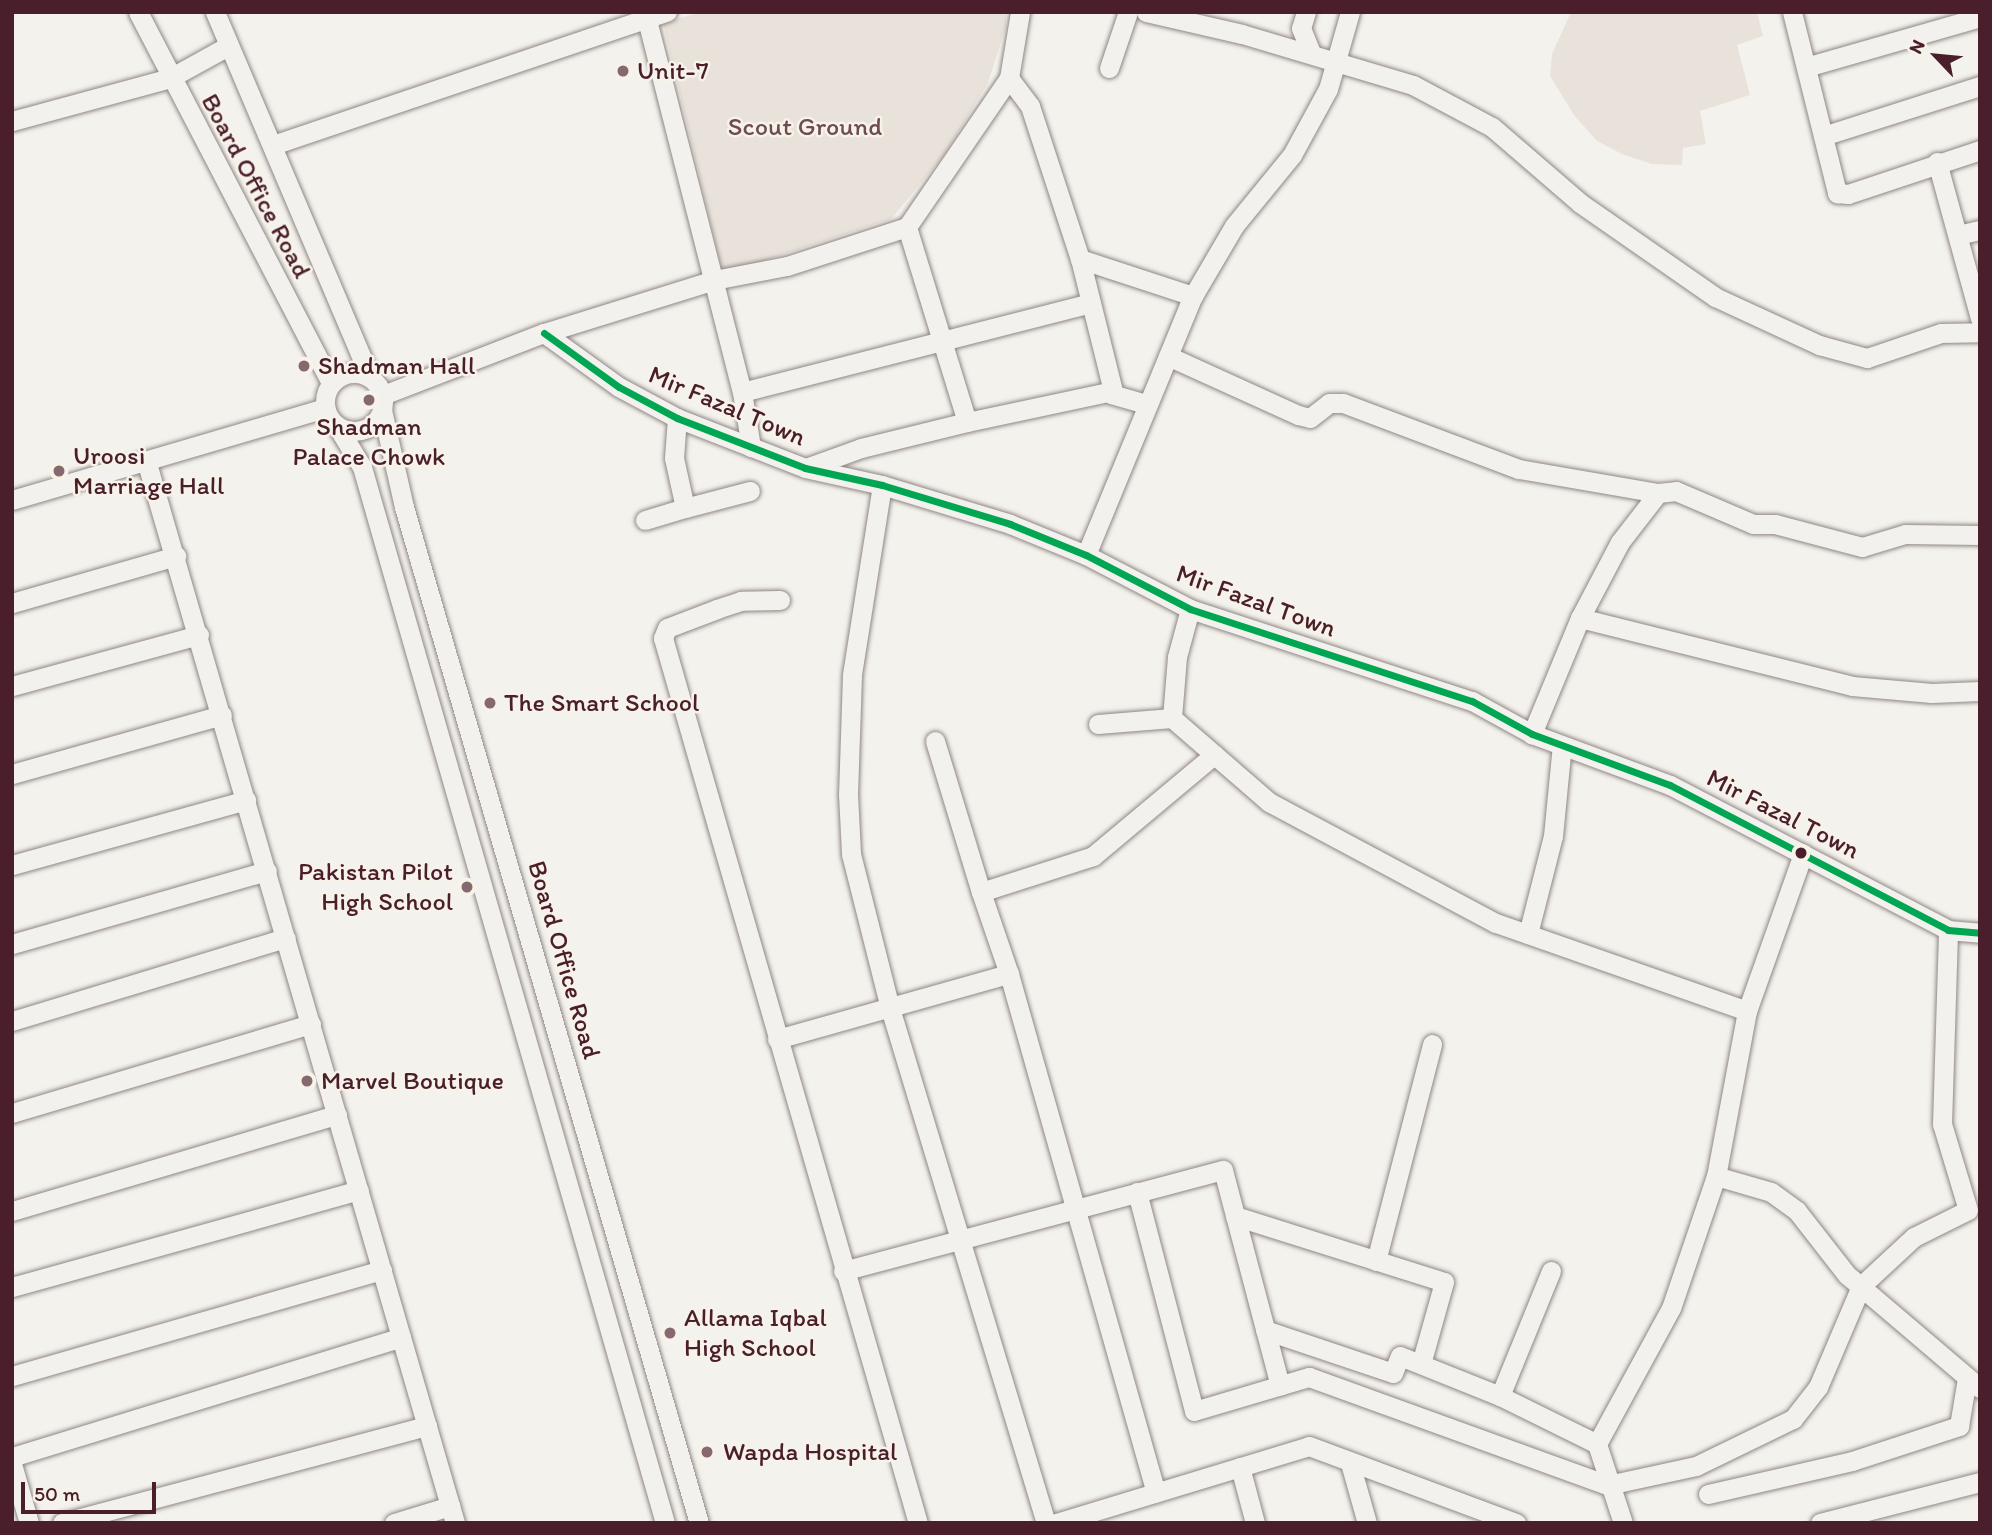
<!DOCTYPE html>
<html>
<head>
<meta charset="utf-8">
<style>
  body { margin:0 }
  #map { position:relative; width:1992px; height:1535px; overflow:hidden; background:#f4f2ec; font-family:Itim,sans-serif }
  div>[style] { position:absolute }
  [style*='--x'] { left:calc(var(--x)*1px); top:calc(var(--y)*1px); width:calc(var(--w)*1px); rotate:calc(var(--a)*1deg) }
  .green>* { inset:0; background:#e8e2da }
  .roads { filter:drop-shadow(0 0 2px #8f8685) drop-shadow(0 0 2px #8f8685) }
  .minor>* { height:19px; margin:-9.5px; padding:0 9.5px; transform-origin:9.5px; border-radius:9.5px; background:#f2f1ed }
  .minor>.ring { margin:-9.5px; padding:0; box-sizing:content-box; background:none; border:19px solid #f2f1ed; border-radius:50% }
  .bus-1>* { height:7px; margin:-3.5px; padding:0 3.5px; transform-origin:3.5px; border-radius:3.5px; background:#00a651 }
  .dots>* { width:19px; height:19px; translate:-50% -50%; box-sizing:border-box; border:4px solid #f7f3e8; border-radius:50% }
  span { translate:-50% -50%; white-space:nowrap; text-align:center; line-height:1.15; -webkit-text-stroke:5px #f7f3e8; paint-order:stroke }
  .poi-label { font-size:26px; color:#4a1f2b }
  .left { translate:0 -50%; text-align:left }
  .right { translate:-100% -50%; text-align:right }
  .park-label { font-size:26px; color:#6f4c53 }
  .street-label { font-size:26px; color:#4a1f2b }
  .frame { position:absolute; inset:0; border:14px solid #4a1f2b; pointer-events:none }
  .north { position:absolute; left:1901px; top:21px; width:70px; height:70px; -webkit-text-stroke:5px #f7f3e8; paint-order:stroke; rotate:296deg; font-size:19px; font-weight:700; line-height:28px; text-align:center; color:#4a1f2b }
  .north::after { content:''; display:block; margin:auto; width:24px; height:32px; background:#4a1f2b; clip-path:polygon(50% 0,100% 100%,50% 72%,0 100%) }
  .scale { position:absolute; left:21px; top:1482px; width:135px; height:32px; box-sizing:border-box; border:4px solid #4a1f2b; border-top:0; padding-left:9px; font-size:21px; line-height:24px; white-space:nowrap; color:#4a1f2b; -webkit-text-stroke:5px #f7f3e8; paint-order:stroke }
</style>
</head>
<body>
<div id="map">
  <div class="green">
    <i style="clip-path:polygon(701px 12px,1006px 12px,1006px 26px,988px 83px,945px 154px,891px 219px,723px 274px,663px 23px)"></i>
    <i style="clip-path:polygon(1571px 12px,1757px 12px,1763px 36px,1737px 45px,1750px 95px,1700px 111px,1706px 144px,1683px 148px,1682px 165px,1652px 164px,1622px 154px,1597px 141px,1574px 115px,1550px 76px,1552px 54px)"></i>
  </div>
  <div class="roads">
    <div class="minor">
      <i style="--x:138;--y:12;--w:418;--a:62.5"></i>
      <i style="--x:215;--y:12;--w:397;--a:67"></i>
      <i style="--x:645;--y:12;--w:392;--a:75.7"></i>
      <i style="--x:742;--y:392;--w:56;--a:80.7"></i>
      <i style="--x:1146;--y:12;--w:98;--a:12.9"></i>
      <i style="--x:1242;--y:34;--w:178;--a:16.6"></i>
      <i style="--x:1413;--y:85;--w:89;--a:28"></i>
      <i style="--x:1492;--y:127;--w:116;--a:40.8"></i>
      <i style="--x:1580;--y:203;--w:165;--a:34.8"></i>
      <i style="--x:1715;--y:297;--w:115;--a:24.8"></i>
      <i style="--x:1819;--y:345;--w:50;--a:15.2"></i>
      <i style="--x:1867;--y:358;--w:78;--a:-18.7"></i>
      <i style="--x:1941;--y:333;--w:39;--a:-1"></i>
      <i style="--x:1306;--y:12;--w:17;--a:107"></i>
      <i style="--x:1301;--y:28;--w:27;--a:68"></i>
      <i style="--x:1792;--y:12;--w:187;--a:76"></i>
      <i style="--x:1837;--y:193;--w:11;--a:5"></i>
      <i style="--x:1848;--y:194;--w:139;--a:-18.4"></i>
      <i style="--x:1806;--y:67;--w:181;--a:-16"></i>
      <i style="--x:1109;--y:68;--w:59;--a:-71.3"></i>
      <i style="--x:12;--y:121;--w:164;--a:-15.2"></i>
      <i style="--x:170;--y:78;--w:66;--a:-28.9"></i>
      <i style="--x:1823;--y:136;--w:165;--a:-17.7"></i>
      <i style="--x:273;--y:145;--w:416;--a:-18.7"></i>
      <i style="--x:1937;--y:162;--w:162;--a:74.6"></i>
      <i style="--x:907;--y:227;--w:204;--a:72.9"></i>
      <i style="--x:1958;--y:235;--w:23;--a:-13"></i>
      <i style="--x:1080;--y:259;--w:119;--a:18.1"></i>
      <i style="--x:544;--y:333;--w:92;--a:35.8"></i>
      <i style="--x:619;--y:387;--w:66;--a:28.1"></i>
      <i style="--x:677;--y:418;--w:137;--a:21.3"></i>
      <i style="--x:805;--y:468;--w:79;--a:12.4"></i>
      <i style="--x:882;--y:485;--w:134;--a:16.9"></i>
      <i style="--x:1010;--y:524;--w:82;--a:22.2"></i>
      <i style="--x:1086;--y:555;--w:117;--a:27.4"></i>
      <i style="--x:1190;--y:609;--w:297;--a:18.1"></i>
      <i style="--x:1472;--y:701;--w:68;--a:28.8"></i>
      <i style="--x:1532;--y:734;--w:147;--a:20.3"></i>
      <i style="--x:1670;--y:785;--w:314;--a:27.5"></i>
      <i style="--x:1948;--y:930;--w:32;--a:5"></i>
      <i style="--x:1168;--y:356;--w:143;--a:24.4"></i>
      <i style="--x:1298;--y:415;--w:12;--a:14"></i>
      <i style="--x:1310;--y:418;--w:24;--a:-38"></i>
      <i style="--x:1329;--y:403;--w:14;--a:0"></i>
      <i style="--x:1343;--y:403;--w:188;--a:20.6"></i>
      <i style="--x:1519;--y:469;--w:141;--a:9.8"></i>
      <i style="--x:1658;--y:493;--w:62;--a:127.8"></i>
      <i style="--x:1620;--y:542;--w:86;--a:117.8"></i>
      <i style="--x:1580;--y:618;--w:126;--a:112.5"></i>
      <i class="ring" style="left:325px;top:373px;width:39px;height:39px"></i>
      <i style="--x:742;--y:392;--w:360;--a:-14.3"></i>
      <i style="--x:1111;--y:394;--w:36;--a:16"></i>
      <i style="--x:383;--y:395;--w:173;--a:-21.1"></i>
      <i style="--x:544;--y:333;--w:178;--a:-17.3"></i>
      <i style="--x:714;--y:280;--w:74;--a:-10.9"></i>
      <i style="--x:787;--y:266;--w:126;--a:-18"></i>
      <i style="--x:907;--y:227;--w:181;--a:-55.6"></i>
      <i style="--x:1009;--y:78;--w:67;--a:-80.5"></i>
      <i style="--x:382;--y:410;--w:99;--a:77.2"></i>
      <i style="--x:404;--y:507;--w:1058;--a:73.81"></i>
      <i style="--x:677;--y:418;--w:40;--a:94.3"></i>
      <i style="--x:674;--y:458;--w:51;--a:77.6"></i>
      <i style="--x:685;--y:508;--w:67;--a:-14.7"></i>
      <i style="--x:337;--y:426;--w:48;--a:58.6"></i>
      <i style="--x:362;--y:467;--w:1099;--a:73.99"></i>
      <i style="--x:146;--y:460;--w:1107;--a:73.79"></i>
      <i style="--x:806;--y:468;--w:59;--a:-20"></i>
      <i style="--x:861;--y:448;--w:109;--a:-13.8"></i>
      <i style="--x:967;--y:422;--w:149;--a:-12"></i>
      <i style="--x:1113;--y:391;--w:136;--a:-104"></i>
      <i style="--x:1080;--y:259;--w:161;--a:-108.1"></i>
      <i style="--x:1030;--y:106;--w:35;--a:-127"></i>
      <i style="--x:882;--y:485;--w:192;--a:99"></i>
      <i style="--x:852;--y:675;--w:119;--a:91.9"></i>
      <i style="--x:848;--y:794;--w:60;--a:87.1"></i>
      <i style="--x:851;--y:854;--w:159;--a:75.8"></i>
      <i style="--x:890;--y:1008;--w:538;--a:73.15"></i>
      <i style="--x:1658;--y:493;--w:18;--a:-6"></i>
      <i style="--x:1676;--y:491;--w:84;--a:23.2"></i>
      <i style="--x:1753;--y:524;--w:22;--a:0"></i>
      <i style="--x:1775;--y:524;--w:90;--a:14.8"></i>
      <i style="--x:1862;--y:547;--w:45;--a:-16.8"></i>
      <i style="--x:1905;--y:534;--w:75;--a:0.8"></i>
      <i style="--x:12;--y:500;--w:326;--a:-16.4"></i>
      <i style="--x:645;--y:520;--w:42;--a:-16.7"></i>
      <i style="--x:1086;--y:555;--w:280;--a:-67.6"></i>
      <i style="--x:1193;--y:296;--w:81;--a:-59.6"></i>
      <i style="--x:1234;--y:226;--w:92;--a:-50.8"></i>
      <i style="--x:1292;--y:155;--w:75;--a:-61.4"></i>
      <i style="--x:1328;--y:89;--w:80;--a:-74.1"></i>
      <i style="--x:780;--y:600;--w:39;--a:179"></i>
      <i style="--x:741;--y:601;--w:25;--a:162"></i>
      <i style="--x:717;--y:609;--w:53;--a:159.2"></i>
      <i style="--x:667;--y:628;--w:11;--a:112"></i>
      <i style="--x:663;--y:638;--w:921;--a:73.93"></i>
      <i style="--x:12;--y:603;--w:171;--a:-16"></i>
      <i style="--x:1190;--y:609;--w:50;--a:105.2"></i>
      <i style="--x:1177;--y:657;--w:61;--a:94.7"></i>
      <i style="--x:1172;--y:718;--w:128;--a:40.9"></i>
      <i style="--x:1269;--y:802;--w:257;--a:28.1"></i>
      <i style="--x:1496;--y:923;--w:266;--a:19.3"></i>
      <i style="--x:1747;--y:1011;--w:168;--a:100.6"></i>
      <i style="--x:1716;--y:1176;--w:139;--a:108.8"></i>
      <i style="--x:1671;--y:1308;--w:155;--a:118.6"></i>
      <i style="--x:1597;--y:1444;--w:83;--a:71.8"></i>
      <i style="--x:1580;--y:618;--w:280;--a:14"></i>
      <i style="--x:1852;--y:686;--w:80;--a:5"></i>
      <i style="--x:1932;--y:693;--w:48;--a:-2.4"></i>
      <i style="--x:12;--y:686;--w:194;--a:-15.3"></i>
      <i style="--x:1098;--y:724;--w:74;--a:-4.6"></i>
      <i style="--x:935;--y:741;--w:158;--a:73.1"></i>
      <i style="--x:12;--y:774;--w:218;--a:-15.7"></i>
      <i style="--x:12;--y:865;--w:243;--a:-15.5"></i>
      <i style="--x:1528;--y:934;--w:101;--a:-75.7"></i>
      <i style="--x:1553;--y:836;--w:91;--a:-84.4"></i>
      <i style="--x:12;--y:944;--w:265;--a:-16"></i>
      <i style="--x:1009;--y:974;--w:539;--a:74.19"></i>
      <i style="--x:1747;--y:1011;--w:167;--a:-70.4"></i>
      <i style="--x:12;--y:1021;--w:286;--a:-16.9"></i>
      <i style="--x:777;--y:1039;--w:241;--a:-15.7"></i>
      <i style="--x:1009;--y:974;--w:87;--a:-108.9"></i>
      <i style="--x:981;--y:892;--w:118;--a:-17.8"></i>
      <i style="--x:1093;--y:856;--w:158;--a:-39.9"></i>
      <i style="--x:12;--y:1113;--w:312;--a:-16.6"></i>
      <i style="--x:1716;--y:1176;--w:57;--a:16.2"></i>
      <i style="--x:1771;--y:1192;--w:32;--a:36"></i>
      <i style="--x:1797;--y:1211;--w:81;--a:52"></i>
      <i style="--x:1847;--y:1275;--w:175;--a:40.4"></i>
      <i style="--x:1137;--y:1192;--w:226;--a:75.4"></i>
      <i style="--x:1194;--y:1411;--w:120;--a:-16.5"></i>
      <i style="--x:1309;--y:1377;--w:318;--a:19.9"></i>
      <i style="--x:1608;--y:1485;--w:90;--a:-12.2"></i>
      <i style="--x:1696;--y:1466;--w:108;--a:-25.9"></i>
      <i style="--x:1793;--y:1419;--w:41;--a:-52"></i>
      <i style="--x:1818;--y:1387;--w:110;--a:-66.9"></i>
      <i style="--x:1861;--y:1286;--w:72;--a:-42.8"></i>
      <i style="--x:1914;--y:1237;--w:60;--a:-26.6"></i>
      <i style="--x:1968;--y:1210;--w:90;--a:-106.8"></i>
      <i style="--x:1942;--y:1124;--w:194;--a:-88.2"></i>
      <i style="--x:12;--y:1211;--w:339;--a:-16.5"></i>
      <i style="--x:1235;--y:1216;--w:219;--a:17.5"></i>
      <i style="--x:1444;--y:1282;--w:85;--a:105.7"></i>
      <i style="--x:1376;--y:1261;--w:224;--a:-75.5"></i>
      <i style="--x:843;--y:1271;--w:393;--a:-14.9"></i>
      <i style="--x:1223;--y:1170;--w:223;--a:75.2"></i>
      <i style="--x:12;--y:1287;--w:360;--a:-15.6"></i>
      <i style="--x:1265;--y:1330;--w:135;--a:18.6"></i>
      <i style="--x:1393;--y:1373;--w:18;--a:-68"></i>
      <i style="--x:1400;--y:1356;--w:108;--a:21.8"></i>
      <i style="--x:1500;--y:1396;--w:108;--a:26.3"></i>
      <i style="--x:12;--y:1376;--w:385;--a:-16"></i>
      <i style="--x:1500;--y:1396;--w:135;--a:-67.8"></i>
      <i style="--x:12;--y:1457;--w:407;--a:-17.1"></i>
      <i style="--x:1350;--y:1463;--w:62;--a:74.2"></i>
      <i style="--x:12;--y:1464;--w:61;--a:73.9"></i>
      <i style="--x:1240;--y:1467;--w:58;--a:75"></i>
      <i style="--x:1708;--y:1494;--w:148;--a:-12.9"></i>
      <i style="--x:1852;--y:1461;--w:113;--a:-18.1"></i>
      <i style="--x:1959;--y:1426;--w:49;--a:-80.5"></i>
      <i style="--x:62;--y:1523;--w:378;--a:-14.9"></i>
      <i style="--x:394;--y:1523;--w:59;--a:-16.9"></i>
      <i style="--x:1056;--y:1523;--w:264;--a:-16.9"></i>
      <i style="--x:1309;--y:1446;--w:221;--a:20.4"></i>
      <i style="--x:1820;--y:1523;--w:165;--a:-14.4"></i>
    </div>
  </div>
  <div class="bus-1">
    <i style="--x:544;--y:333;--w:92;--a:35.8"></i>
    <i style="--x:619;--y:387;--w:66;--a:28.1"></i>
    <i style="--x:677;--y:418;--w:137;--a:21.3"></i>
    <i style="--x:805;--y:468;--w:79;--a:12.4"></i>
    <i style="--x:882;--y:485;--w:134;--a:16.9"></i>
    <i style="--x:1010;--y:524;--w:82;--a:22.2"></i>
    <i style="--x:1086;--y:555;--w:117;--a:27.4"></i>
    <i style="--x:1190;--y:609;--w:297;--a:18.1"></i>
    <i style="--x:1472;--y:701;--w:68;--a:28.8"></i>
    <i style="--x:1532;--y:734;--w:147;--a:20.3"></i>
    <i style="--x:1670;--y:785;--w:314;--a:27.5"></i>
    <i style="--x:1948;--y:930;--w:32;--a:5"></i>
  </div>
  <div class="dots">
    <i style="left:623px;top:71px;background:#86696f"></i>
    <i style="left:304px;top:366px;background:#86696f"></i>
    <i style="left:369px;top:400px;background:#86696f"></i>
    <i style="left:59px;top:471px;background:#86696f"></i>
    <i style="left:490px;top:703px;background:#86696f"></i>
    <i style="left:1801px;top:853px;background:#4a1f2b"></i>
    <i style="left:467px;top:887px;background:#86696f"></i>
    <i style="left:307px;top:1081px;background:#86696f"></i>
    <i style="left:670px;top:1333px;background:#86696f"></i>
    <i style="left:707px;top:1452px;background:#86696f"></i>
  </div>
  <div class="poi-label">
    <span class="left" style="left:637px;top:71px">Unit-7</span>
    <span class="left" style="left:318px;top:366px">Shadman Hall</span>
    <span style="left:369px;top:442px">Shadman<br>Palace Chowk</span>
    <span class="left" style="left:73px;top:471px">Uroosi<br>Marriage Hall</span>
    <span class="left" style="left:504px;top:703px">The Smart School</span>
    <span class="right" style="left:453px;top:887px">Pakistan Pilot<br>High School</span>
    <span class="left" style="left:321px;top:1081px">Marvel Boutique</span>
    <span class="left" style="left:684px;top:1333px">Allama Iqbal<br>High School</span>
    <span class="left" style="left:723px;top:1452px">Wapda Hospital</span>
  </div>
  <div class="park-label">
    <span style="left:805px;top:127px">Scout Ground</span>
  </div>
  <div class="street-label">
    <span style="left:256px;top:186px;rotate:62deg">Board Office Road</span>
    <span style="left:727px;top:406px;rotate:23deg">Mir Fazal Town</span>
    <span style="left:1256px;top:601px;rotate:20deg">Mir Fazal Town</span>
    <span style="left:1783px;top:814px;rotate:27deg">Mir Fazal Town</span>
    <span style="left:564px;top:960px;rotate:74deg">Board Office Road</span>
  </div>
  <div class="frame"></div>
  <div class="north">N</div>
  <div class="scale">50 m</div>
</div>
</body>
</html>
